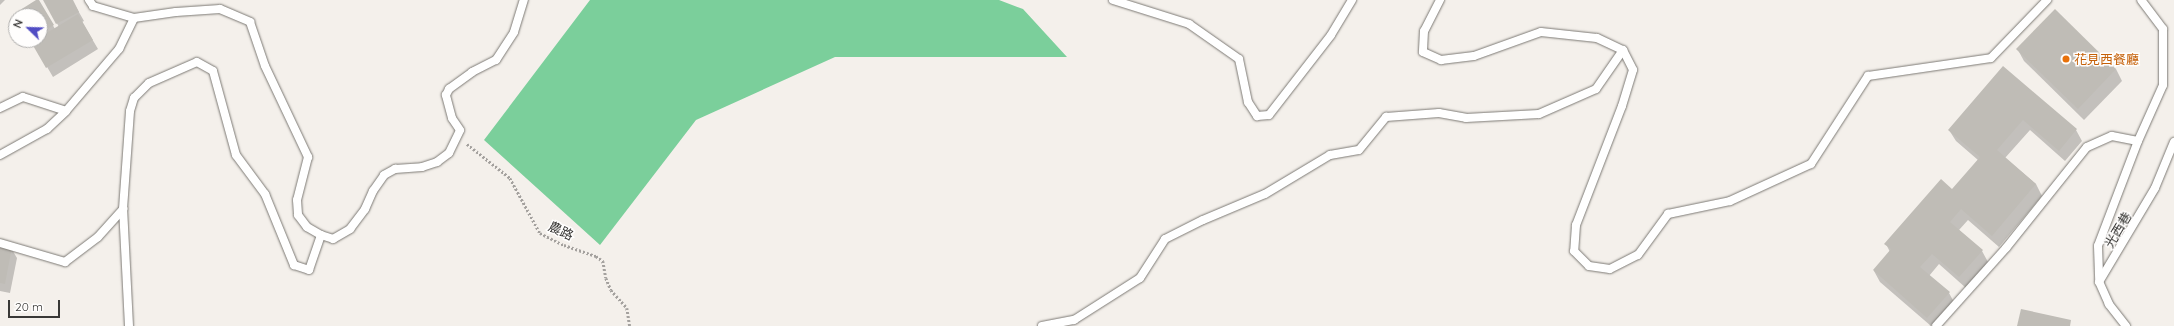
<!DOCTYPE html>
<html>
<head>
<meta charset="utf-8">
<style>
  body { margin:0 }
  #map { position:relative; width:2174px; height:326px; overflow:hidden; background:#f4f0eb; font-family:Quicksand,"Noto Sans TC",sans-serif }
  div>[style] { position:absolute }
  [style*='--x'] { left:calc(var(--x)*1px); top:calc(var(--y)*1px); width:calc(var(--w)*1px); rotate:calc(var(--a)*1deg) }
  .forest>* { inset:0; background:#7bcf9b }
  .shadow>* { inset:0; background:#0003 }
  .building>* { inset:0; background:#bfbcb6 }
  .path>* { height:2.5px; margin-top:-1.25px; transform-origin:0; background:repeating-linear-gradient(90deg,#a4a19e 0 2px,transparent 0 4px) }
  .roads { filter:drop-shadow(0 0 1px #7c7974) drop-shadow(0 0 1px #7c7974) }
  .lane>* { height:8px; margin:-4px; padding:0 4px; transform-origin:4px; border-radius:4px; background:#fff }
  .dots>* { width:11px; height:11px; translate:-50% -50%; box-sizing:border-box; border:2px solid #fffefd; border-radius:50% }
  span { translate:-50% -50%; white-space:nowrap; text-align:center; line-height:1.15; -webkit-text-stroke:3px #fffefd; paint-order:stroke }
  .food-label { font-size:13px; color:#c56008 }
  .left { translate:0 -50%; text-align:left }
  .street-label { font-size:13px; color:#393836 }
  .north { position:absolute; left:8px; top:8px; width:40px; height:40px; box-sizing:border-box; background:#fffefd; border:1px solid #b0afad; border-radius:50%; rotate:293deg; font-size:11px; font-weight:700; line-height:16px; text-align:center; color:#393836 }
  .north::after { content:''; display:block; margin:auto; width:14px; height:18px; background:#514dc4; clip-path:polygon(50% 0,100% 100%,50% 72%,0 100%) }
  .scale { position:absolute; left:8px; top:300px; width:52px; height:18px; box-sizing:border-box; border:2px solid #393836; border-top:0; padding-left:5px; font-size:12px; line-height:14px; white-space:nowrap; color:#393836; -webkit-text-stroke:3px #fffefd; paint-order:stroke }
</style>
</head>
<body>
<div id="map">
  <div class="forest">
    <i style="clip-path:polygon(590px 0,999px 0,1023px 9px,1067px 57px,835px 57px,696px 120px,600px 245px,484px 140px)"></i>
  </div>
  <div class="shadow">
    <i style="clip-path:polygon(0 0,5px 0,0 5px)"></i>
    <i style="clip-path:polygon(38px 0,55px 29px,59px 27px,44px 0,72px 0,84px 21px,82px 22px,98px 49px,53px 77px,33px 43px,34px 40px,40px 40px,40px 16px,20px 16px)"></i>
    <i style="clip-path:polygon(2018px 50px,2116px 69px,2122px 81px,2084px 120px,2024px 61px)"></i>
    <i style="clip-path:polygon(2003px 67px,2076px 130px,2082px 141px,2065px 161px,2030px 130px,2005px 158px,2036px 184px,2042px 196px,1999px 247px,1968px 220px,1959px 230px,1982px 251px,1988px 262px,1966px 288px,1939px 264px,1929px 276px,1949px 293px,1955px 304px,1936px 326px,1931px 326px,1880px 282px,1874px 271px,1890px 252px,1886px 244px,1952px 190px,1978px 160px,1956px 141px,1949px 130px)"></i>
    <i style="clip-path:polygon(0 246px,11px 248px,17px 258px,10px 293px,0 291px)"></i>
  </div>
  <div class="building">
    <i style="clip-path:polygon(36px 0,39px 0,54px 25px,40px 33px,40px 16px,19px 16px,17px 12px)"></i>
    <i style="clip-path:polygon(43px 0,73px 0,79px 12px,56px 24px)"></i>
    <i style="clip-path:polygon(2055px 9px,2116px 69px,2078px 109px,2016px 49px)"></i>
    <i style="clip-path:polygon(78px 14px,93px 40px,46px 68px,31px 42px,40px 40px,40px 37px)"></i>
    <i style="clip-path:polygon(2003px 66px,2077px 129px,2059px 151px,2023px 120px,1997px 150px,2036px 184px,1992px 236px,1961px 209px,1950px 222px,1983px 250px,1959px 277px,1932px 254px,1920px 267px,1950px 292px,1927px 318px,1873px 270px,1891px 249px,1884px 244px,1941px 179px,1952px 189px,1980px 157px,1948px 130px)"></i>
    <i style="clip-path:polygon(0 245px,12px 247px,5px 284px,0 283px)"></i>
    <i style="clip-path:polygon(2021px 309px,2071px 320px,2070px 326px,2017px 326px)"></i>
  </div>
  <div class="path">
    <i style="--x:467;--y:144;--w:55;--a:38.3"></i>
    <i style="--x:510;--y:178;--w:63;--a:61.4"></i>
    <i style="--x:540;--y:233;--w:27;--a:27"></i>
    <i style="--x:564;--y:245;--w:34;--a:19"></i>
    <i style="--x:596;--y:256;--w:9;--a:36"></i>
    <i style="--x:603;--y:261;--w:17;--a:80"></i>
    <i style="--x:606;--y:278;--w:13;--a:67"></i>
    <i style="--x:611;--y:290;--w:24;--a:48"></i>
    <i style="--x:627;--y:308;--w:18;--a:81"></i>
  </div>
  <div class="roads">
    <div class="lane">
      <i style="--x:89;--y:0;--w:7;--a:56"></i>
      <i style="--x:93;--y:6;--w:43;--a:16.3"></i>
      <i style="--x:134;--y:18;--w:42;--a:-8.1"></i>
      <i style="--x:176;--y:12;--w:44;--a:-3.9"></i>
      <i style="--x:220;--y:9;--w:33;--a:23"></i>
      <i style="--x:250;--y:22;--w:46;--a:71.2"></i>
      <i style="--x:265;--y:66;--w:101;--a:64.7"></i>
      <i style="--x:308;--y:157;--w:44;--a:104.3"></i>
      <i style="--x:297;--y:200;--w:15;--a:86"></i>
      <i style="--x:298;--y:215;--w:15;--a:53"></i>
      <i style="--x:307;--y:227;--w:16;--a:30"></i>
      <i style="--x:321;--y:235;--w:13;--a:18"></i>
      <i style="--x:333;--y:239;--w:20;--a:-30"></i>
      <i style="--x:350;--y:229;--w:25;--a:-53"></i>
      <i style="--x:365;--y:209;--w:20;--a:-66"></i>
      <i style="--x:373;--y:191;--w:19;--a:-55"></i>
      <i style="--x:384;--y:175;--w:13;--a:-29"></i>
      <i style="--x:395;--y:169;--w:27;--a:-4"></i>
      <i style="--x:422;--y:167;--w:16;--a:-18"></i>
      <i style="--x:437;--y:162;--w:15;--a:-37"></i>
      <i style="--x:449;--y:153;--w:25;--a:-64"></i>
      <i style="--x:460;--y:130;--w:14;--a:-124"></i>
      <i style="--x:452;--y:118;--w:24;--a:-105"></i>
      <i style="--x:446;--y:95;--w:7;--a:-63"></i>
      <i style="--x:449;--y:89;--w:29;--a:-36"></i>
      <i style="--x:472;--y:72;--w:27;--a:-27"></i>
      <i style="--x:496;--y:60;--w:33;--a:-57"></i>
      <i style="--x:514;--y:32;--w:34;--a:-73"></i>
      <i style="--x:1113;--y:0;--w:80;--a:17.5"></i>
      <i style="--x:1189;--y:24;--w:61;--a:35"></i>
      <i style="--x:1239;--y:59;--w:44;--a:78.2"></i>
      <i style="--x:1248;--y:102;--w:17;--a:57"></i>
      <i style="--x:1257;--y:116;--w:12;--a:-5"></i>
      <i style="--x:1269;--y:115;--w:101;--a:-52.2"></i>
      <i style="--x:1331;--y:35;--w:41;--a:-59"></i>
      <i style="--x:1440;--y:0;--w:35;--a:117"></i>
      <i style="--x:1424;--y:31;--w:21;--a:93"></i>
      <i style="--x:1423;--y:52;--w:20;--a:24"></i>
      <i style="--x:1441;--y:60;--w:33;--a:-7"></i>
      <i style="--x:1474;--y:56;--w:71;--a:-19.7"></i>
      <i style="--x:1541;--y:32;--w:56;--a:6.1"></i>
      <i style="--x:1597;--y:38;--w:29;--a:25"></i>
      <i style="--x:1623;--y:50;--w:22;--a:63"></i>
      <i style="--x:1633;--y:70;--w:38;--a:107"></i>
      <i style="--x:1622;--y:106;--w:128;--a:111.1"></i>
      <i style="--x:1576;--y:225;--w:26;--a:94"></i>
      <i style="--x:1574;--y:251;--w:21;--a:45"></i>
      <i style="--x:1589;--y:266;--w:21;--a:8"></i>
      <i style="--x:1610;--y:269;--w:31;--a:-27"></i>
      <i style="--x:1638;--y:255;--w:51;--a:-53.8"></i>
      <i style="--x:1668;--y:214;--w:63;--a:-11.8"></i>
      <i style="--x:1730;--y:201;--w:89;--a:-24.6"></i>
      <i style="--x:1811;--y:164;--w:105;--a:-57.1"></i>
      <i style="--x:1868;--y:76;--w:124;--a:-8.3"></i>
      <i style="--x:1991;--y:58;--w:81;--a:-46"></i>
      <i style="--x:0;--y:108;--w:25;--a:-26"></i>
      <i style="--x:23;--y:97;--w:45;--a:18"></i>
      <i style="--x:2138;--y:141;--w:61;--a:-65.9"></i>
      <i style="--x:2163;--y:85;--w:56;--a:-90"></i>
      <i style="--x:2163;--y:29;--w:36;--a:-127"></i>
      <i style="--x:0;--y:155;--w:54;--a:-29"></i>
      <i style="--x:47;--y:129;--w:26;--a:-43"></i>
      <i style="--x:66;--y:111;--w:82;--a:-49.5"></i>
      <i style="--x:119;--y:49;--w:34;--a:-64"></i>
      <i style="--x:0;--y:243;--w:68;--a:16.3"></i>
      <i style="--x:65;--y:262;--w:41;--a:-37.1"></i>
      <i style="--x:98;--y:237;--w:38;--a:-48"></i>
      <i style="--x:129;--y:326;--w:117;--a:-92.9"></i>
      <i style="--x:123;--y:209;--w:98;--a:-85.9"></i>
      <i style="--x:130;--y:111;--w:14;--a:-73"></i>
      <i style="--x:134;--y:98;--w:21;--a:-45"></i>
      <i style="--x:149;--y:83;--w:52;--a:-23.6"></i>
      <i style="--x:197;--y:62;--w:18;--a:29"></i>
      <i style="--x:213;--y:71;--w:87;--a:74.7"></i>
      <i style="--x:236;--y:155;--w:49;--a:53.4"></i>
      <i style="--x:265;--y:194;--w:77;--a:67.8"></i>
      <i style="--x:294;--y:265;--w:16;--a:18"></i>
      <i style="--x:309;--y:270;--w:37;--a:-71"></i>
      <i style="--x:1042;--y:326;--w:33;--a:-11"></i>
      <i style="--x:1074;--y:320;--w:78;--a:-32.5"></i>
      <i style="--x:1140;--y:278;--w:46;--a:-57.3"></i>
      <i style="--x:1165;--y:239;--w:42;--a:-26.6"></i>
      <i style="--x:1203;--y:220;--w:67;--a:-22.8"></i>
      <i style="--x:1265;--y:194;--w:76;--a:-31"></i>
      <i style="--x:1330;--y:155;--w:29;--a:-10"></i>
      <i style="--x:1359;--y:150;--w:43;--a:-50.7"></i>
      <i style="--x:1386;--y:117;--w:53;--a:-4.3"></i>
      <i style="--x:1439;--y:113;--w:27;--a:10"></i>
      <i style="--x:1466;--y:118;--w:73;--a:-3.1"></i>
      <i style="--x:1539;--y:114;--w:62;--a:-23.7"></i>
      <i style="--x:1596;--y:89;--w:47;--a:-55.3"></i>
      <i style="--x:1936;--y:326;--w:105;--a:-48.1"></i>
      <i style="--x:2006;--y:248;--w:129;--a:-51.3"></i>
      <i style="--x:2087;--y:147;--w:27;--a:-24"></i>
      <i style="--x:2112;--y:136;--w:26;--a:11"></i>
      <i style="--x:2138;--y:141;--w:112;--a:110.9"></i>
      <i style="--x:2098;--y:246;--w:36;--a:88"></i>
      <i style="--x:2126;--y:326;--w:28;--a:-128"></i>
      <i style="--x:2109;--y:304;--w:24;--a:-114"></i>
      <i style="--x:2099;--y:282;--w:109;--a:-59.2"></i>
      <i style="--x:2155;--y:188;--w:50;--a:-67.6"></i>
    </div>
  </div>
  <div class="dots">
    <i style="left:2066px;top:59px;background:#e8710a"></i>
  </div>
  <div class="food-label">
    <span class="left" style="left:2074px;top:59px">花見西餐廳</span>
  </div>
  <div class="street-label">
    <span style="left:2118px;top:230px;rotate:-59deg">光西巷</span>
    <span style="left:561px;top:231px;rotate:25deg">農路</span>
  </div>
  <div class="north">N</div>
  <div class="scale">20 m</div>
</div>
</body>
</html>
